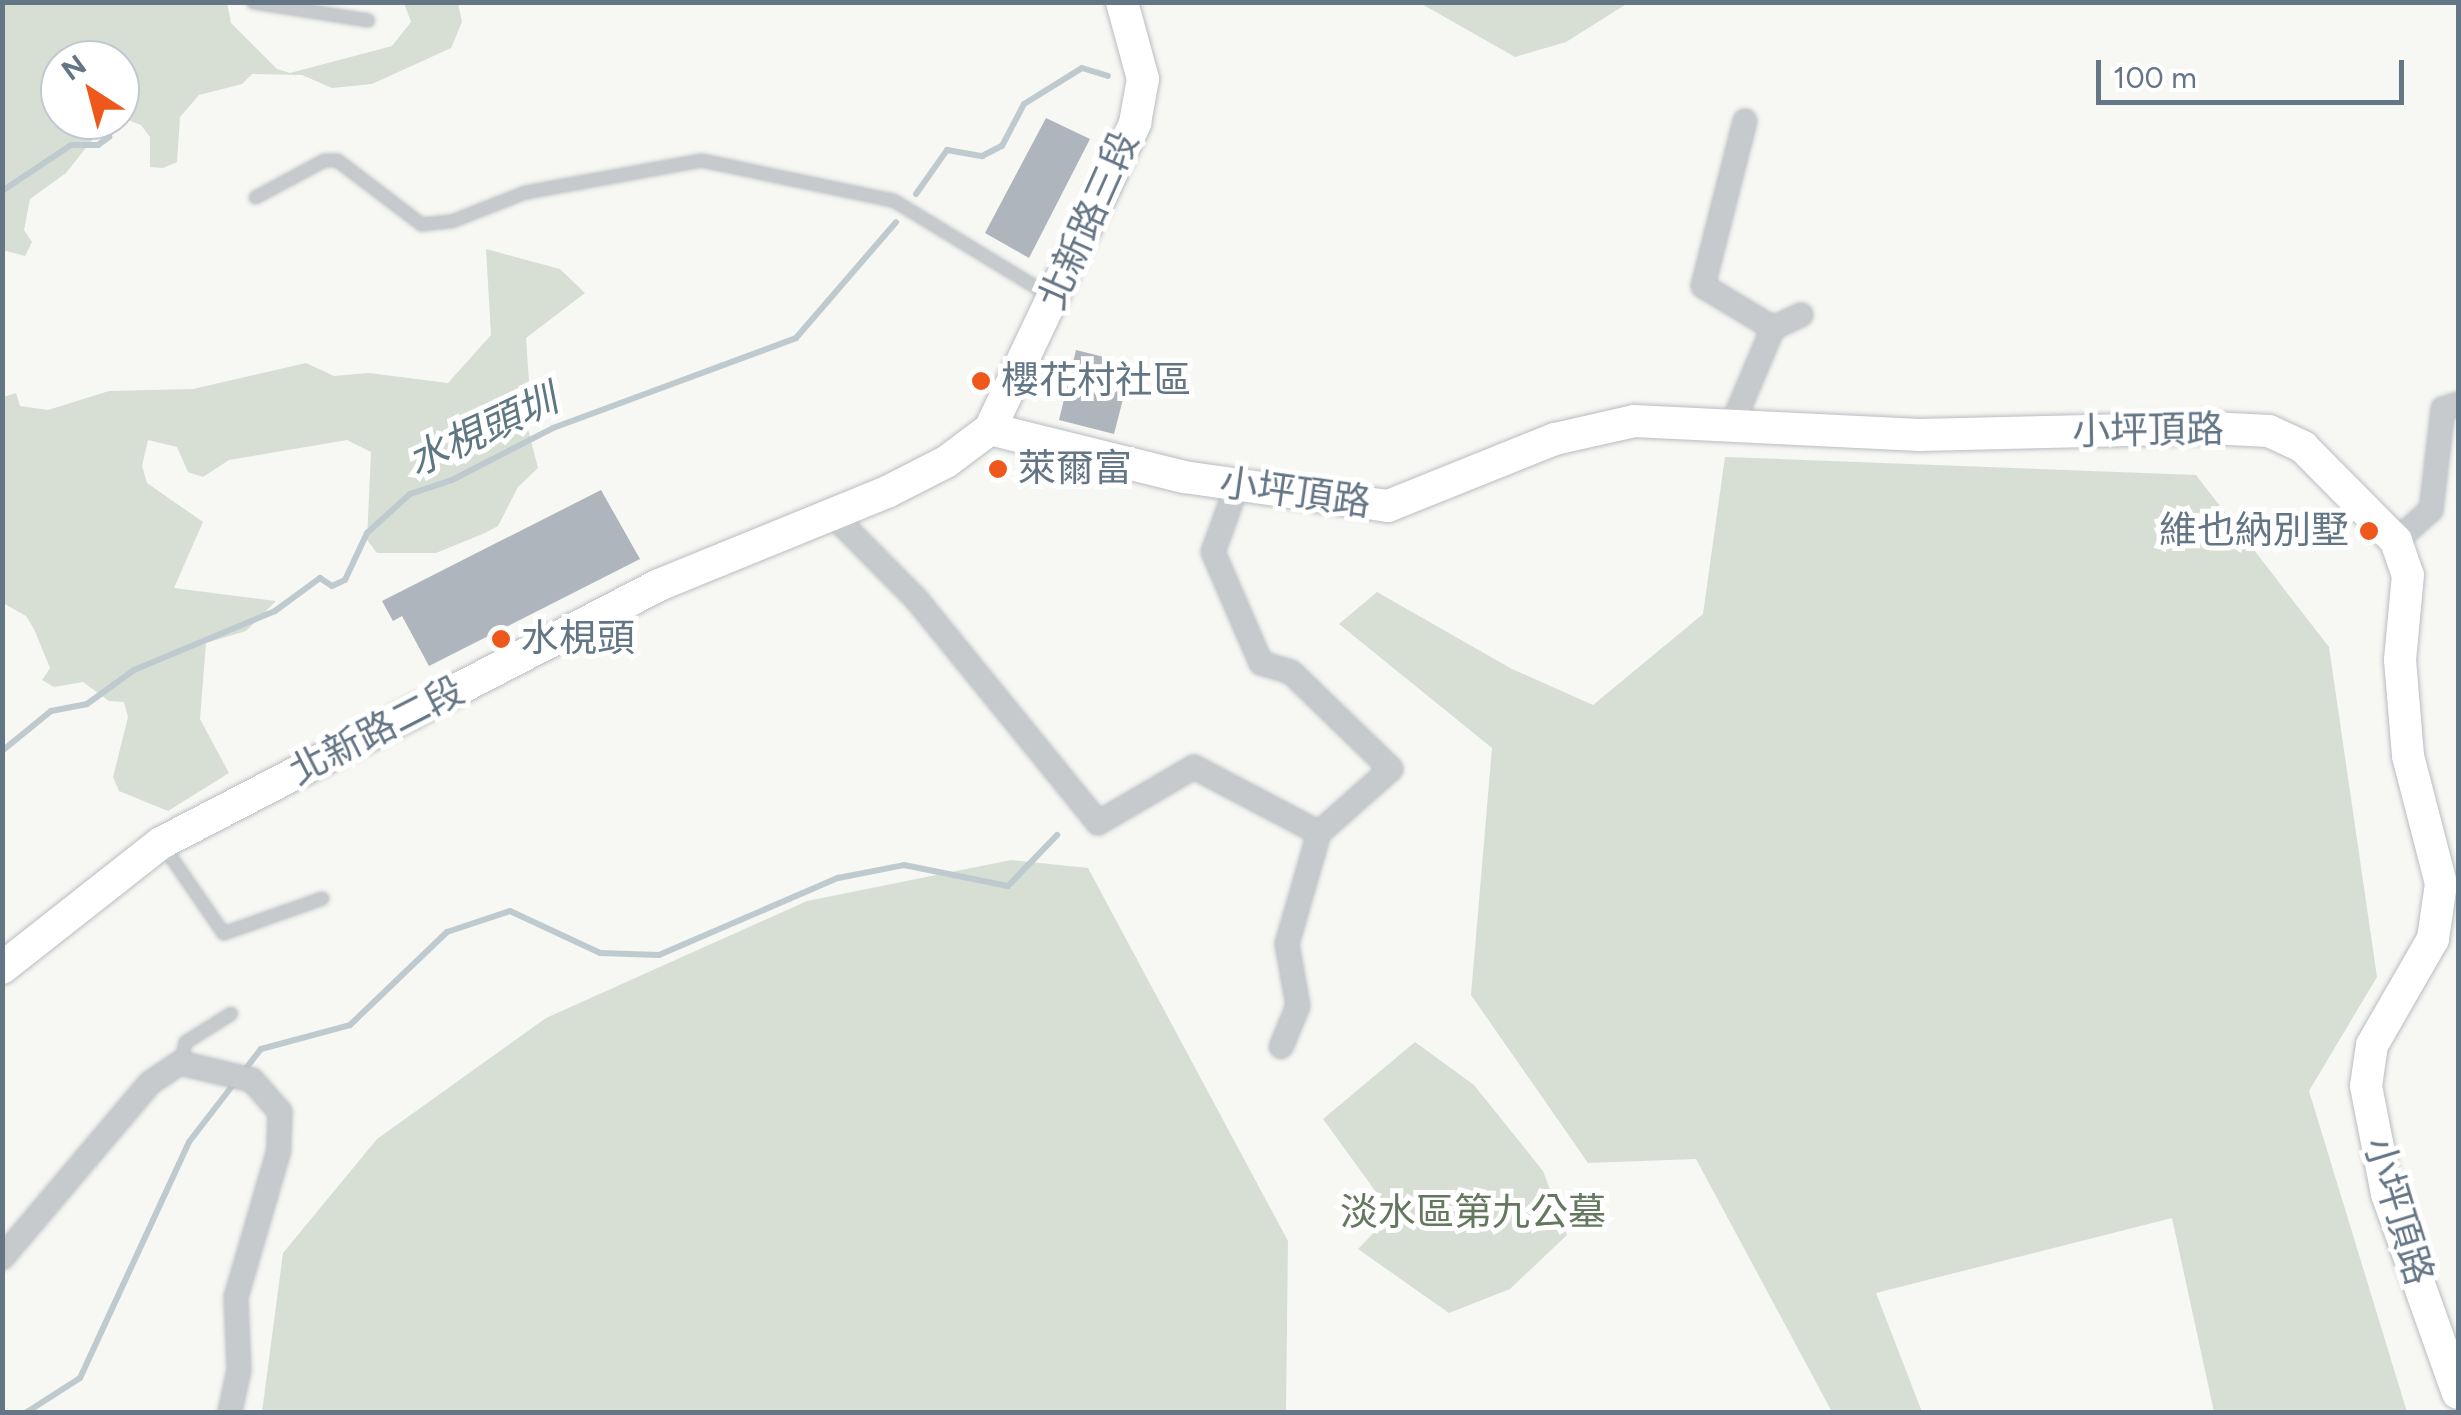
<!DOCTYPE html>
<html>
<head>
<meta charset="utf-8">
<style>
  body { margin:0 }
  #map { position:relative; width:2461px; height:1415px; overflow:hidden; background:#f7f7f3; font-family:Figtree,"Noto Sans TC",sans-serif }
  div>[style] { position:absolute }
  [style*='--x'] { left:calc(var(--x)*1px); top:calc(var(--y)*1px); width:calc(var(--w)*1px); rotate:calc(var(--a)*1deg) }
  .green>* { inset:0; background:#d7dfd4 }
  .stream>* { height:6px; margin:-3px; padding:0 3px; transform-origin:3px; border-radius:3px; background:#bfcacf }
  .building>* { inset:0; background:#aeb5bc }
  .roads { filter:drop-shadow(0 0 2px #b8bdc2) drop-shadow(0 0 2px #b8bdc2) }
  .lane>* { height:11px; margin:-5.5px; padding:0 5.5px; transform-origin:5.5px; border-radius:5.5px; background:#c6cacd }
  .street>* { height:22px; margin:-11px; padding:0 11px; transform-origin:11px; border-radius:11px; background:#c6cacd }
  .secondary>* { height:32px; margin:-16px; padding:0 16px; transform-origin:16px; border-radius:16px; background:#fff }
  .dots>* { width:28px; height:28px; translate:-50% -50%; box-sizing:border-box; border:5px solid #fff; border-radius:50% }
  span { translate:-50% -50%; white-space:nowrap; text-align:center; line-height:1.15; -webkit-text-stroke:10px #fff; paint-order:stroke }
  .street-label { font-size:38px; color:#647586 }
  .poi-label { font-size:38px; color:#647586 }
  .left { translate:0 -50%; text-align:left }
  .right { translate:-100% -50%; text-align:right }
  .park-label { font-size:38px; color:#63785f }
  .water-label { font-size:40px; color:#5f7783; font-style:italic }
  .frame { position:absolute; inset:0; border:5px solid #647586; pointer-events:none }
  .north { position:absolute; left:40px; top:40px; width:100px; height:100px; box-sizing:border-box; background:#fff; border:2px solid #c1c8cf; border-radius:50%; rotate:324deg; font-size:28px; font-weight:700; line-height:40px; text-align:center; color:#647586 }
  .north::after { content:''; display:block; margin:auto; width:35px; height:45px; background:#ee581c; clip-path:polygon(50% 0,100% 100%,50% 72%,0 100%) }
  .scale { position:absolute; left:2096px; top:60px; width:308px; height:45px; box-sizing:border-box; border:5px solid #647586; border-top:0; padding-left:12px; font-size:30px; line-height:35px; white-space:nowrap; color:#647586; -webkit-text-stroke:8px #fff; paint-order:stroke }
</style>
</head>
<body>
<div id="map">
  <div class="green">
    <i style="clip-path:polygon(3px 2px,227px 3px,231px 23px,277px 69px,290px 73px,392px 46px,411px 22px,404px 3px,458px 3px,462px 22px,451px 48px,372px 84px,332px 88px,302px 75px,252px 74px,242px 84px,199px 95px,180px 117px,177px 162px,163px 168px,150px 167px,150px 137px,141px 125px,120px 117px,120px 60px,60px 60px,60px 120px,108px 120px,66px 173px,30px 199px,24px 230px,32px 242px,25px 256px,3px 250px)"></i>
    <i style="clip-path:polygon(1420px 3px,1628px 3px,1566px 42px,1515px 57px)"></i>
    <i style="clip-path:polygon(486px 249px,560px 269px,585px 293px,526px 338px,529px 382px,546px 408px,528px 429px,538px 468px,518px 487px,498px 526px,485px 533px,436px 553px,377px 553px,367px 540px,371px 452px,347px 440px,229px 460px,203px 477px,188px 472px,177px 447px,148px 440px,142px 466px,147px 483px,203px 522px,174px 588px,276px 601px,246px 631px,206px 643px,200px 719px,229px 773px,168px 811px,119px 791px,113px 777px,128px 717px,124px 702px,109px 701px,83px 682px,54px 687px,42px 680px,50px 668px,34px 629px,26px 616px,3px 603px,3px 397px,16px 393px,20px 406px,48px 410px,109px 391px,193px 389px,306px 363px,334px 376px,369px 373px,448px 383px,491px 335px)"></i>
    <i style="clip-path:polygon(1725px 457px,2196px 475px,2329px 647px,2377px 977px,2309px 1091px,2407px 1412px,2214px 1412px,2172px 1218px,1876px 1293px,1922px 1412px,1832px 1412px,1696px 1159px,1588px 1163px,1471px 995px,1492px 748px,1339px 624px,1377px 592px,1512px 669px,1593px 705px,1703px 614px)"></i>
    <i style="clip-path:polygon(1011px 860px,1088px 868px,1288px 1241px,1286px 1412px,262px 1412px,283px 1253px,377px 1139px,546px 1018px,807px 901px)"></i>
    <i style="clip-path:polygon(1415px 1042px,1474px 1085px,1543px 1171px,1567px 1235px,1510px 1289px,1449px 1313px,1358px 1249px,1392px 1214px,1323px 1119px)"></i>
  </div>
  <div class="stream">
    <i style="--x:2;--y:191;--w:83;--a:-33.7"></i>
    <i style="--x:71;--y:145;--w:27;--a:0"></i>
    <i style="--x:98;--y:145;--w:14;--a:-36"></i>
    <i style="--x:916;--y:194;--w:54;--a:-54.8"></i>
    <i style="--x:947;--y:150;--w:36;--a:10"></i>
    <i style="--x:982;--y:156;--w:22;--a:-27"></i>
    <i style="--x:1002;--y:146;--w:47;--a:-62.4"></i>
    <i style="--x:1024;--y:104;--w:68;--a:-31.8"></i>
    <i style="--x:1082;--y:68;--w:27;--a:17"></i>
    <i style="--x:2;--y:751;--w:63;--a:-39.2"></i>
    <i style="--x:51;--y:711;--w:37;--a:-11"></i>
    <i style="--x:87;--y:704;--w:58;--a:-35.9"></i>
    <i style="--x:134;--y:670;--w:153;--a:-22.7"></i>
    <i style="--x:275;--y:611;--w:56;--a:-36.3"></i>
    <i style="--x:320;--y:578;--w:14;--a:34"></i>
    <i style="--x:332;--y:586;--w:14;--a:-25"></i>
    <i style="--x:345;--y:580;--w:52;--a:-64.9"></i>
    <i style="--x:367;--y:533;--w:58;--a:-42.2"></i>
    <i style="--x:410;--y:494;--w:44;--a:-18.4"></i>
    <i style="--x:452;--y:480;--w:114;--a:-27.2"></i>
    <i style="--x:553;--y:428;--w:259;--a:-20.3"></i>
    <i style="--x:796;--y:338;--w:153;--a:-49.2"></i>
    <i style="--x:243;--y:1072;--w:29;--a:-52"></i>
    <i style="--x:261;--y:1049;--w:92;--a:-15.1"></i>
    <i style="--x:350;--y:1025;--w:134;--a:-43.8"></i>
    <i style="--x:447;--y:932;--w:66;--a:-18.4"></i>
    <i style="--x:510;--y:911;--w:99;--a:25"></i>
    <i style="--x:600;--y:953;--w:59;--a:1.9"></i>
    <i style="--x:659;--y:955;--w:195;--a:-23.3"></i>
    <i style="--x:838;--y:878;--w:67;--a:-11.1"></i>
    <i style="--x:904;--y:865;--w:106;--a:11.4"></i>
    <i style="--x:1008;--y:886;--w:71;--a:-46.1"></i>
    <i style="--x:27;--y:1412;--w:63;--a:-32.7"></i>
    <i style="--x:80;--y:1378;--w:260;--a:-65.2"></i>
    <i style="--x:189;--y:1142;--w:77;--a:-52.4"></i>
  </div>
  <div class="building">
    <i style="clip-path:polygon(1046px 118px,1090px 139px,1029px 258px,985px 233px)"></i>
    <i style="clip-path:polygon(1076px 350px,1132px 364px,1114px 434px,1059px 420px)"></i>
    <i style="clip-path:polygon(601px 490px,640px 559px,429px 666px,402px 616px,393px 621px,382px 601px)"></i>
  </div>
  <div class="roads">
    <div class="lane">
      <i style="--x:253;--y:2;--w:116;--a:8.9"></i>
      <i style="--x:255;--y:197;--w:78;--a:-28.2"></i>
      <i style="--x:324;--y:160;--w:13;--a:0"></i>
      <i style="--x:337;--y:160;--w:106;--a:37.3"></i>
      <i style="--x:421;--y:224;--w:30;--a:-6"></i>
      <i style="--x:451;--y:221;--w:79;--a:-21.4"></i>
      <i style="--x:525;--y:192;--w:179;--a:-10.3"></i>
      <i style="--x:701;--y:160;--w:196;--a:11.8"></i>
      <i style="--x:893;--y:200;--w:185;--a:31.3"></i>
      <i style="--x:164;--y:847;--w:104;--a:55.5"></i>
      <i style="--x:223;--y:933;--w:105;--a:-19.5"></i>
      <i style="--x:180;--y:1063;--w:22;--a:-77"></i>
      <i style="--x:185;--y:1042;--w:54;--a:-32.2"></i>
    </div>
    <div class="street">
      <i style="--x:1745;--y:121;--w:170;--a:104.3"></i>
      <i style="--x:1703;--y:286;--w:82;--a:31"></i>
      <i style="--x:1732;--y:425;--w:105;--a:-67.1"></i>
      <i style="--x:1773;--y:328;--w:31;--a:-25"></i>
      <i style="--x:1237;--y:486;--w:70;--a:110"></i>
      <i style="--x:1213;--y:552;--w:121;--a:66.6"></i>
      <i style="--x:1261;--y:663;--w:31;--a:17"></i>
      <i style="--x:1291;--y:672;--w:139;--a:44.1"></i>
      <i style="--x:1391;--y:769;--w:96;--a:138.4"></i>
      <i style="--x:1319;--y:833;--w:116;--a:106.1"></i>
      <i style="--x:1287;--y:944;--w:63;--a:79.9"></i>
      <i style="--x:1298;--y:1006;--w:44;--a:112.5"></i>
      <i style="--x:832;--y:514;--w:121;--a:45.3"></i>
      <i style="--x:917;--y:600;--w:287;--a:50.9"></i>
      <i style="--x:1098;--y:823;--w:111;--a:-30.3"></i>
      <i style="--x:1194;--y:767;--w:141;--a:27.8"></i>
      <i style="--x:2396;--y:541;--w:47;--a:-41.5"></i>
      <i style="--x:2431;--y:510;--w:102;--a:-83.2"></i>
      <i style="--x:2443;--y:409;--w:16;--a:-18"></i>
      <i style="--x:2;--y:1258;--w:229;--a:-49.8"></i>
      <i style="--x:150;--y:1083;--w:36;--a:-34"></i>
      <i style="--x:180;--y:1063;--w:74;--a:13.3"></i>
      <i style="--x:252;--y:1080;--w:43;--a:48.8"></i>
      <i style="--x:280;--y:1112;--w:38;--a:92"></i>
      <i style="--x:279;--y:1150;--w:153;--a:106.3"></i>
      <i style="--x:236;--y:1297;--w:73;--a:87.6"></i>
      <i style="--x:239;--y:1370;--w:43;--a:102.1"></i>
    </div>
    <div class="secondary">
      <i style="--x:990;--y:429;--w:200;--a:13.9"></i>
      <i style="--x:1184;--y:477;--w:206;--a:8.1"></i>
      <i style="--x:1388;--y:506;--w:180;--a:-21.9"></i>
      <i style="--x:1555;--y:439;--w:81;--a:-12.8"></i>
      <i style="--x:1634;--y:421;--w:286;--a:2.8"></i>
      <i style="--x:1920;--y:435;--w:290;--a:-1.4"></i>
      <i style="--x:2210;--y:428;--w:59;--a:2.9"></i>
      <i style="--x:2269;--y:431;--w:38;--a:25"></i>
      <i style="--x:2303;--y:447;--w:132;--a:45.3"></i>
      <i style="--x:2396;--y:541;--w:36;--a:71"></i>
      <i style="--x:2408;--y:575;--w:85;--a:95.4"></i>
      <i style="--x:2400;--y:660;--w:96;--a:85.2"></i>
      <i style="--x:2408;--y:756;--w:132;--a:75.5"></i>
      <i style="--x:2441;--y:884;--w:56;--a:98.3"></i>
      <i style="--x:2433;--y:939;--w:122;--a:119.9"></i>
      <i style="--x:2372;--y:1045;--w:41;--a:98.3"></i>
      <i style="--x:2366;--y:1086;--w:110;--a:79"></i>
      <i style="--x:2387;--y:1194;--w:211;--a:70.4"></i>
      <i style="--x:2;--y:968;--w:202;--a:-38.2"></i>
      <i style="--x:161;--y:843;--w:561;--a:-27.39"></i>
      <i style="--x:659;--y:585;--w:246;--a:-22.2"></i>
      <i style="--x:887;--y:492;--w:66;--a:-27"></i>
      <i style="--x:946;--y:462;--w:55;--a:-36.9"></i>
      <i style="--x:990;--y:429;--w:339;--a:-64.6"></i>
      <i style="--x:1135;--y:123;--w:45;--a:-79.7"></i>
      <i style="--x:1143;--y:79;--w:80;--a:-105.3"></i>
    </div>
  </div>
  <div class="dots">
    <i style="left:981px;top:381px;background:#ee581c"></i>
    <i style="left:998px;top:469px;background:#ee581c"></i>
    <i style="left:2369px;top:531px;background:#ee581c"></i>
    <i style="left:501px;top:639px;background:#ee581c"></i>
  </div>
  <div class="street-label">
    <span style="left:1089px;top:220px;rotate:-66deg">北新路三段</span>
    <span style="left:2148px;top:431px;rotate:-1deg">小坪頂路</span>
    <span style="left:1295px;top:493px;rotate:8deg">小坪頂路</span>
    <span style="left:377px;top:731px;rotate:-27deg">北新路二段</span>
    <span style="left:2398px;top:1211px;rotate:73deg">小坪頂路</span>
  </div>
  <div class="poi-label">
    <span class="left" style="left:1001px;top:381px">櫻花村社區</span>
    <span class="left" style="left:1018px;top:469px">萊爾富</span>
    <span class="right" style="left:2349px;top:531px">維也納別墅</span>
    <span class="left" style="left:521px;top:639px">水梘頭</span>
  </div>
  <div class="park-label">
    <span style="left:1473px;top:1213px">淡水區第九公墓</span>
  </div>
  <div class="water-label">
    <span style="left:482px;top:430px;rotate:-25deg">水梘頭圳</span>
  </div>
  <div class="frame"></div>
  <div class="north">N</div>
  <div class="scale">100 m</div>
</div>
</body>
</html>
